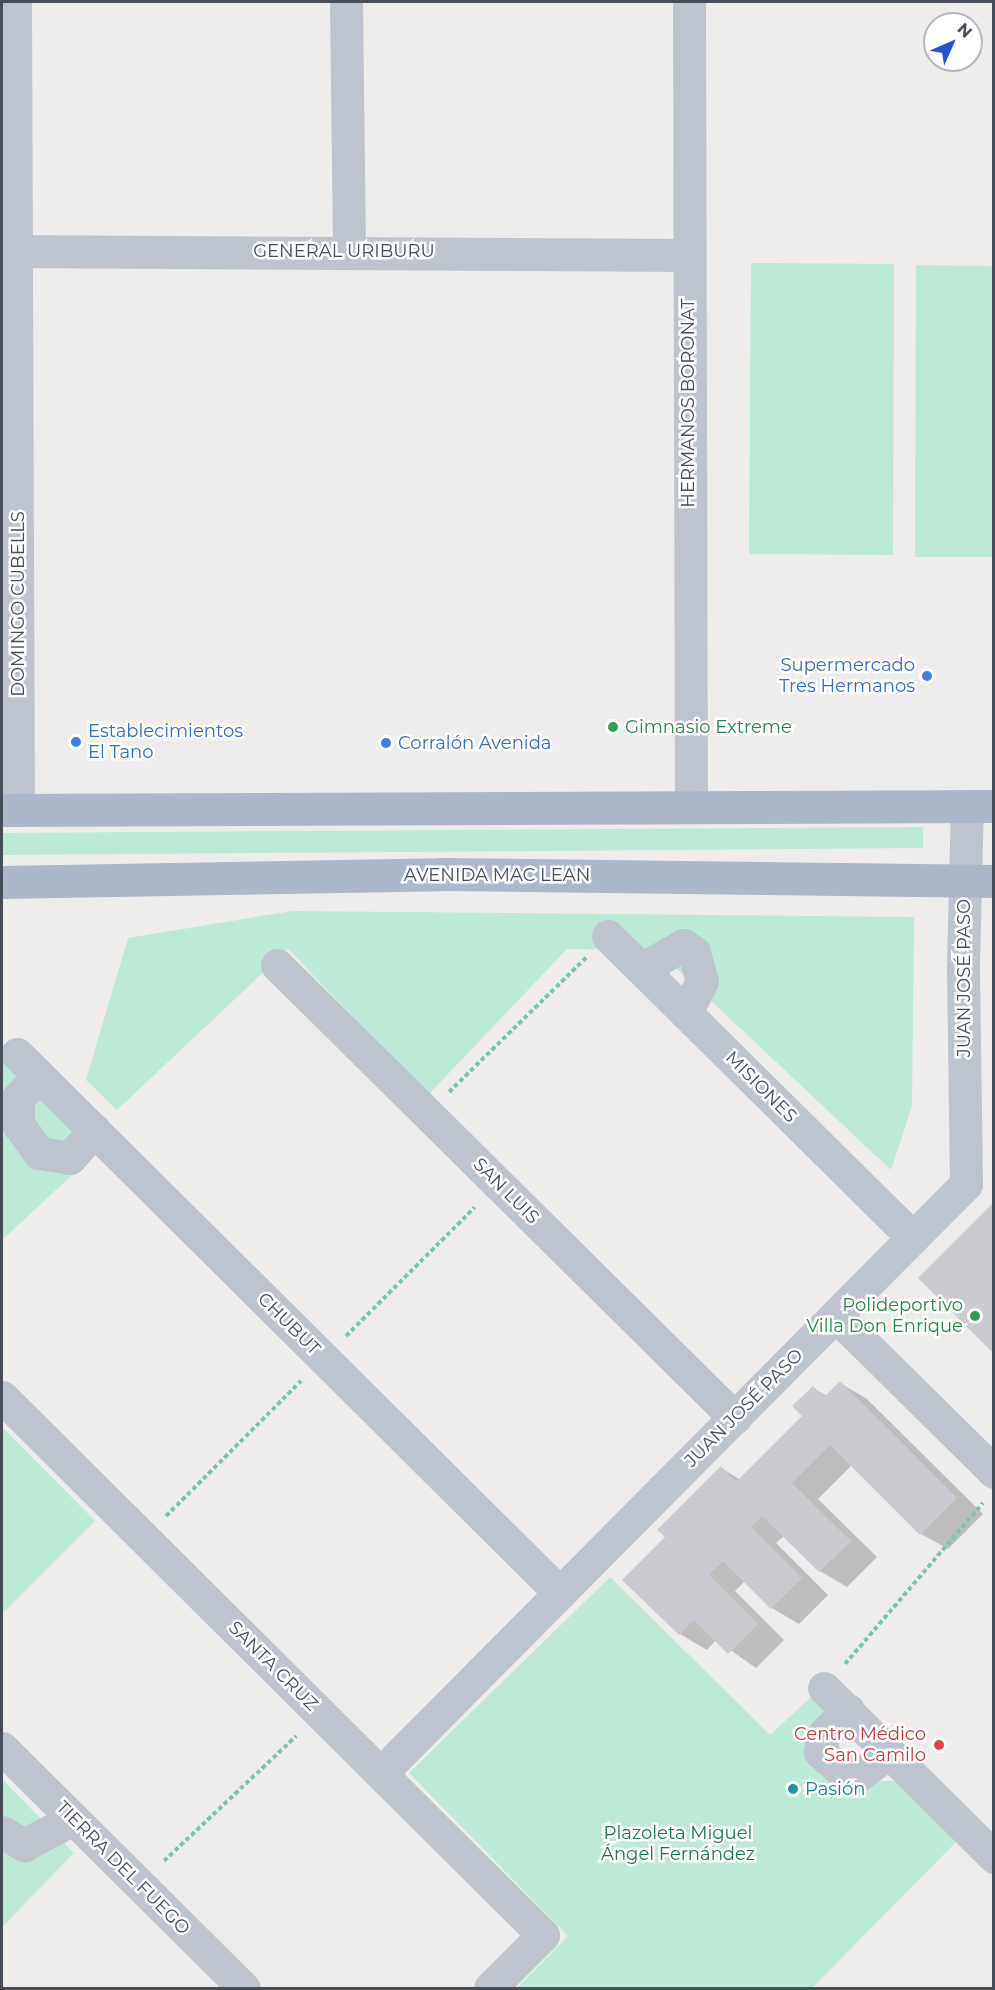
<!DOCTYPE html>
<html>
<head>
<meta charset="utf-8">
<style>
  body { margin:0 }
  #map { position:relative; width:995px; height:1990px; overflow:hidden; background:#efecec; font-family:Montserrat,sans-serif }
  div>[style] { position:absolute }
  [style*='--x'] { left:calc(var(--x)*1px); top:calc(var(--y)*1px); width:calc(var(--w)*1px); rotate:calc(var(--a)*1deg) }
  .green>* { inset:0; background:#bcead6 }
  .shadow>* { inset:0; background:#0003 }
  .building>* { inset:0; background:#cacad1 }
  .path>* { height:4px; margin-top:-2px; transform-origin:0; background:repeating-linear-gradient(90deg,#77c6ad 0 4.5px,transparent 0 7.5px) }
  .minor>* { height:33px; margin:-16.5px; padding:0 16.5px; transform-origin:16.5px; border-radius:16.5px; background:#bec4ce }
  .major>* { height:33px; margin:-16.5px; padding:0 16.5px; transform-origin:16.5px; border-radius:16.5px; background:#adb7ca }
  .dots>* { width:16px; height:16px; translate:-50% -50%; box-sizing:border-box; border:3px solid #fff; border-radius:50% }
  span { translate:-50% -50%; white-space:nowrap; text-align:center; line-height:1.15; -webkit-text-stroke:5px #fff; paint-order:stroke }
  .street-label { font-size:18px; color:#464c58 }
  .shop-label { font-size:18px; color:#366cbe }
  .right { translate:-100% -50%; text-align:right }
  .left { translate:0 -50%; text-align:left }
  .leisure-label { font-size:18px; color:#27864d }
  .health-label { font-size:18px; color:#be3a42 }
  .culture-label { font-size:18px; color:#0d838f }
  .park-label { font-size:18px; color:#1d7357 }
  .frame { position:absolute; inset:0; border:3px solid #464c58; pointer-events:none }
  .north { position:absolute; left:923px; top:12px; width:60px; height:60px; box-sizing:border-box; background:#fff; border:2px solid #b5b7bc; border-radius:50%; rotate:45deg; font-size:16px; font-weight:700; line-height:24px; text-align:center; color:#464c58 }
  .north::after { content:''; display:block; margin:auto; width:21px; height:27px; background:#2552cf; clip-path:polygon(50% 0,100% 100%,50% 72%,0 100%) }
</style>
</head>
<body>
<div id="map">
  <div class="green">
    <i style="clip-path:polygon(751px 263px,894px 264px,893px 555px,749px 554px)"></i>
    <i style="clip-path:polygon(916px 265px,993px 266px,993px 557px,915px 557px)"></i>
    <i style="clip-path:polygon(923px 827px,923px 848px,2px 855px,2px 833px)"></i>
    <i style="clip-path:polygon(292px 911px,914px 917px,912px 1106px,891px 1170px,657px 950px,567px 949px,428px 1095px,288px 949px,117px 1110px,86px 1080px,128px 938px)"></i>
    <i style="clip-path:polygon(2px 1058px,97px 1152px,2px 1240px)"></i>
    <i style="clip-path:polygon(2px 1427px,95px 1521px,2px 1614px)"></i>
    <i style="clip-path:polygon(610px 1577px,770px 1735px,813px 1695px,832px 1715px,812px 1740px,848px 1781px,900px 1781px,957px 1841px,812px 1988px,517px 1988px,568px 1936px,409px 1773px)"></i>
    <i style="clip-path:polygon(2px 1779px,74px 1853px,2px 1927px)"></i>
  </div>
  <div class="shadow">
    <i style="clip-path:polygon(840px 1383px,867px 1399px,983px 1514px,948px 1549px,921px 1534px,852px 1465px,818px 1499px,877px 1557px,847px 1587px,820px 1571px,784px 1536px,776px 1543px,828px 1595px,799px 1624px,772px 1608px,745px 1581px,735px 1591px,784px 1640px,756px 1668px,716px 1640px,707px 1650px,680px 1634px,667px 1537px,721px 1468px,741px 1480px,804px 1416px,813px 1388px,827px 1396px)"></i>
  </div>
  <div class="building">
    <i style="clip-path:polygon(994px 1202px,994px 1354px,918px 1278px)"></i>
    <i style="clip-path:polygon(840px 1381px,957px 1498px,920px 1535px,830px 1445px,792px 1483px,851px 1541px,819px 1572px,762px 1516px,751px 1527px,802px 1578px,771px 1609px,723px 1561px,709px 1575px,758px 1624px,728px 1654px,694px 1620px,679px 1635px,622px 1580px,665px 1537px,657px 1530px,721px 1466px,736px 1482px,802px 1416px,792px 1406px,813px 1386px,824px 1397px)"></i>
  </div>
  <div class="path">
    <i style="--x:449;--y:1092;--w:192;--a:-44.4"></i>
    <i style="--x:346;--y:1336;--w:182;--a:-45"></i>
    <i style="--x:166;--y:1516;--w:191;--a:-45"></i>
    <i style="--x:845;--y:1664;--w:212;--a:-49.4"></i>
    <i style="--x:164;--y:1861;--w:182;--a:-43.4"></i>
  </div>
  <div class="minor">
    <i style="--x:15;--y:2;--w:808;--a:89.79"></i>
    <i style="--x:346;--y:2;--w:249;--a:89.3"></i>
    <i style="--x:689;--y:2;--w:803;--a:89.86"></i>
    <i style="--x:2;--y:251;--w:685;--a:0.33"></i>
    <i style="--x:608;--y:936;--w:429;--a:44.7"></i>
    <i style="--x:277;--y:965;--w:644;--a:44.69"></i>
    <i style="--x:652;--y:979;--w:17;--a:-83"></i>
    <i style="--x:654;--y:962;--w:34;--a:-30"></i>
    <i style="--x:683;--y:945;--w:13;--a:32"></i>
    <i style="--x:694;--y:952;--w:30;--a:75"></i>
    <i style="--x:702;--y:981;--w:36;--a:117"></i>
    <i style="--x:17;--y:1054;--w:765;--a:44.79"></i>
    <i style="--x:39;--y:1076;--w:30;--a:134"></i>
    <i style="--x:18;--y:1098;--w:26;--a:90"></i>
    <i style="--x:18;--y:1124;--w:36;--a:54"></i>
    <i style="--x:39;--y:1153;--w:31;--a:9"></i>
    <i style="--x:70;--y:1158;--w:37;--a:-49"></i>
    <i style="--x:836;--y:1316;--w:222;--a:44.6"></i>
    <i style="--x:2;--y:1397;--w:763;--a:44.84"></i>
    <i style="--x:543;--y:1935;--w:75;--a:135"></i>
    <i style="--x:824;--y:1688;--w:240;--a:44.8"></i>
    <i style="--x:848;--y:1710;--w:34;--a:135"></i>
    <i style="--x:824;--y:1734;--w:18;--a:103"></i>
    <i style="--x:820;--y:1752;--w:23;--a:41"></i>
    <i style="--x:837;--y:1767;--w:23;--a:20"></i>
    <i style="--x:859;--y:1775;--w:36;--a:-37"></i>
    <i style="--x:2;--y:1748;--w:341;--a:44.8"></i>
    <i style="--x:381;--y:1773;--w:830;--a:-45.2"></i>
    <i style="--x:966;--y:1184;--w:219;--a:-90.8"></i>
    <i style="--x:963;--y:965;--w:159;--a:-88.6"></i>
    <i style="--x:2;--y:1832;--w:26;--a:31"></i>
    <i style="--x:24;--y:1845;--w:55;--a:-28"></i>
  </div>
  <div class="major">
    <i style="--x:2;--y:810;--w:992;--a:-0.23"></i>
    <i style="--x:2;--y:882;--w:439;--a:-1"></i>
    <i style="--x:441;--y:874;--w:553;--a:0.73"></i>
  </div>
  <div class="dots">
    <i style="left:927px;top:676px;background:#3f7fe0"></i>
    <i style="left:613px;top:727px;background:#2e9e5b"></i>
    <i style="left:76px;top:742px;background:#3f7fe0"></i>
    <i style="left:386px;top:743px;background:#3f7fe0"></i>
    <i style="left:975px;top:1316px;background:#2e9e5b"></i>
    <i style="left:939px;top:1745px;background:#e0444e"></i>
    <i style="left:793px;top:1789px;background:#0f9aa8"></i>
  </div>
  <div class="street-label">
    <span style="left:344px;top:251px">GENERAL URIBURU</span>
    <span style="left:688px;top:403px;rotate:-90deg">HERMANOS BORONAT</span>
    <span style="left:18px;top:604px;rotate:-90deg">DOMINGO CUBELLS</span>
    <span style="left:497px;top:875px">AVENIDA MAC LEAN</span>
    <span style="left:964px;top:978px;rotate:-90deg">JUAN JOSÉ PASO</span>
    <span style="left:761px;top:1087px;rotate:45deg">MISIONES</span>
    <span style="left:506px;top:1191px;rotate:45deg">SAN LUIS</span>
    <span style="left:289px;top:1324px;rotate:45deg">CHUBUT</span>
    <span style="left:744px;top:1408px;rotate:-45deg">JUAN JOSÉ PASO</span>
    <span style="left:273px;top:1666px;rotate:45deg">SANTA CRUZ</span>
    <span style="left:123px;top:1868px;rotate:45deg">TIERRA DEL FUEGO</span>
  </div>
  <div class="shop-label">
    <span class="right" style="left:915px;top:676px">Supermercado<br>Tres Hermanos</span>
    <span class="left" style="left:88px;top:742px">Establecimientos<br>El Tano</span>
    <span class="left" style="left:398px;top:743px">Corralón Avenida</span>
  </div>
  <div class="leisure-label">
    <span class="left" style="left:625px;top:727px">Gimnasio Extreme</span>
    <span class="right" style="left:963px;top:1316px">Polideportivo<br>Villa Don Enrique</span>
  </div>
  <div class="health-label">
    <span class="right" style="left:926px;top:1745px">Centro Médico<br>San Camilo</span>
  </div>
  <div class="culture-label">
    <span class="left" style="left:805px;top:1789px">Pasión</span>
  </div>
  <div class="park-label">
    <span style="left:678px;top:1844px">Plazoleta Miguel<br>Ángel Fernández</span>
  </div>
  <div class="frame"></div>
  <div class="north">N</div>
</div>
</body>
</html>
